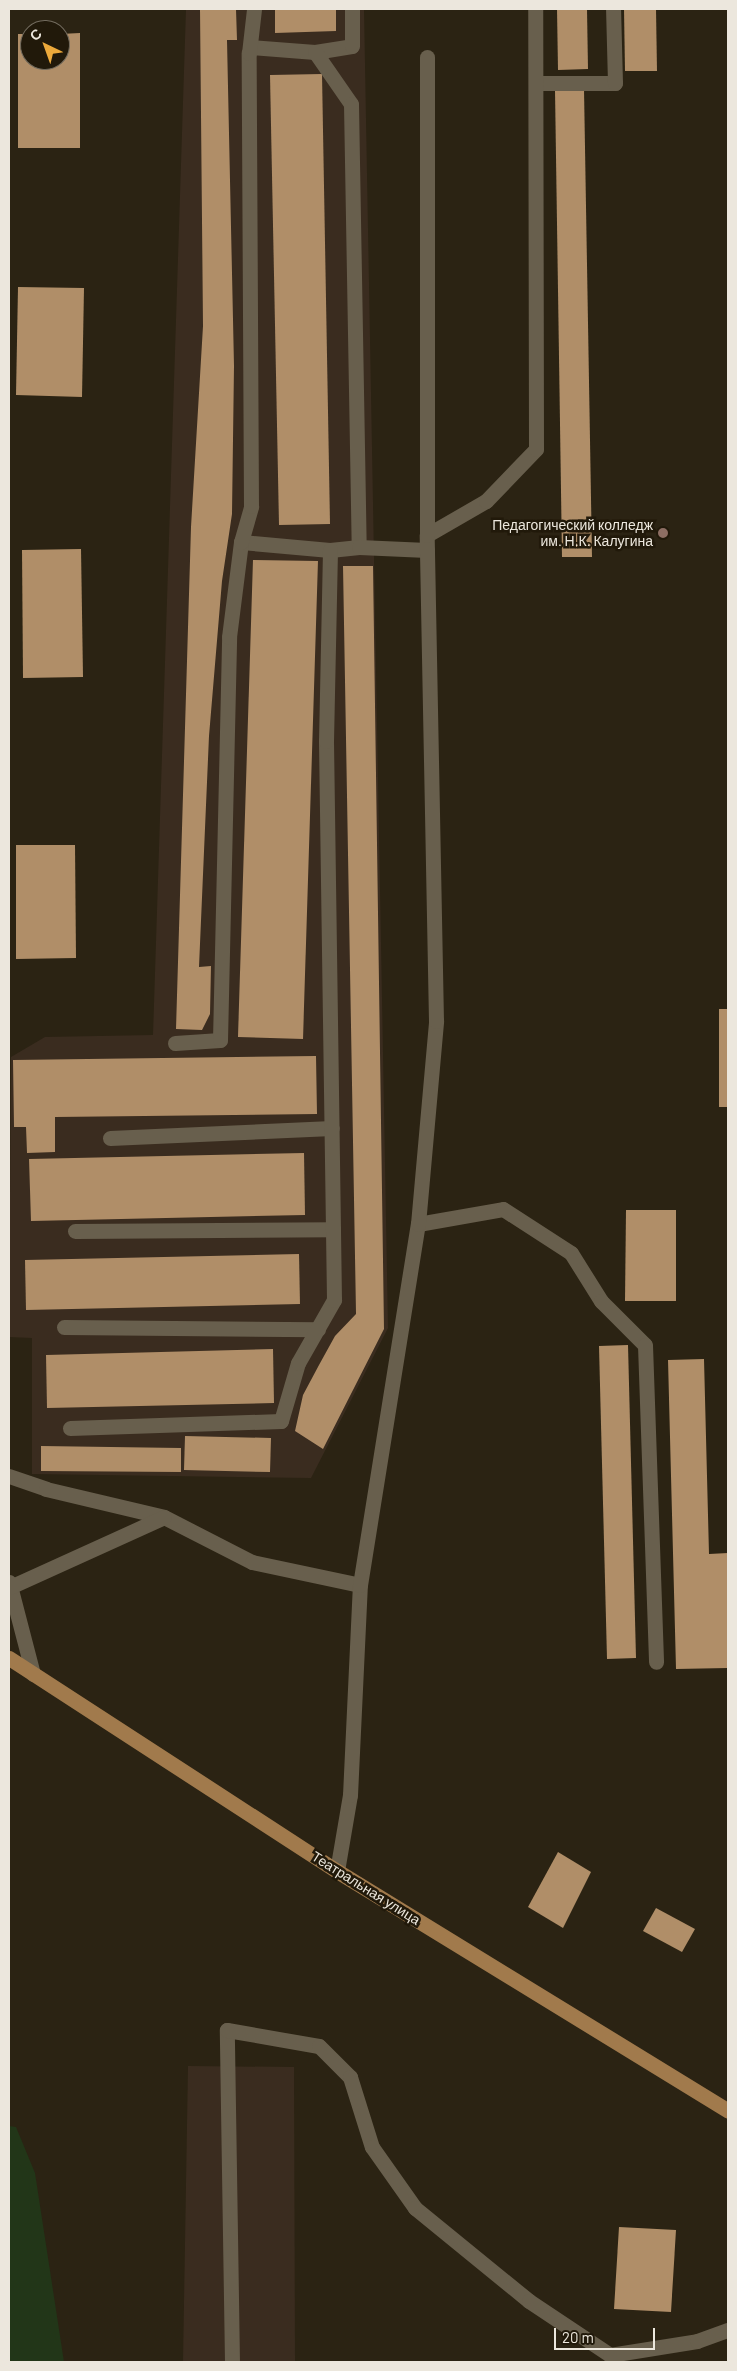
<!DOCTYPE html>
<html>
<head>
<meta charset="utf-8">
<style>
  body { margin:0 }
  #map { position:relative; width:737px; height:2371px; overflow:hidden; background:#2b2313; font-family:Barlow,sans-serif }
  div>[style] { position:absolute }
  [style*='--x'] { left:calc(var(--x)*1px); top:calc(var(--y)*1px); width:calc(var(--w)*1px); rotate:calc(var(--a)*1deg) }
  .industrial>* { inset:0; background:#3a2c1f }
  .green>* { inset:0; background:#223618 }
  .building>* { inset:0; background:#b08e68 }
  .lane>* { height:15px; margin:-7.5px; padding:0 7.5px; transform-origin:7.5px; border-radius:7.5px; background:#685f4d }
  .street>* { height:15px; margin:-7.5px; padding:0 7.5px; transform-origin:7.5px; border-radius:7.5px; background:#685f4d }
  .primary>* { height:15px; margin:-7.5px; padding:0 7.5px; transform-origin:7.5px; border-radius:7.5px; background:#a17a4c }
  .dots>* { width:14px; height:14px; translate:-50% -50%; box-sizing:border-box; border:2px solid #21190a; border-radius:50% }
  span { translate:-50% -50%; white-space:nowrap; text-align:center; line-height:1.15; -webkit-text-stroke:5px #21190a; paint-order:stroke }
  .poi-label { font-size:14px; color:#ece7dd }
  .right { translate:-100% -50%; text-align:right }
  .street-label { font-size:14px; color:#ece7dd }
  .frame { position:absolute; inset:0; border:10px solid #ece7dd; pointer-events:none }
  .north { position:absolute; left:20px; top:20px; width:50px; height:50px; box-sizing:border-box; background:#21190a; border:1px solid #726b5e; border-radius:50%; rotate:318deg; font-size:14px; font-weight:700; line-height:20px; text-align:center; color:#ece7dd }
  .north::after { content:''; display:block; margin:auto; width:18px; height:22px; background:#eca93b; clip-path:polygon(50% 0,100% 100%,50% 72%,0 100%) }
  .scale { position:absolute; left:554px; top:2328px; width:101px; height:22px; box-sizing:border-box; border:2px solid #ece7dd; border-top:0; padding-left:6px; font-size:15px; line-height:18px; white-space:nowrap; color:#ece7dd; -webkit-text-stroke:4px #21190a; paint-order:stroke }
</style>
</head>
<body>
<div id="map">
  <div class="industrial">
    <i style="clip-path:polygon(186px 9px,364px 9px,388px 1328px,311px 1478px,32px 1474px,32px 1338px,9px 1337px,11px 1057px,45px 1037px,153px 1035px)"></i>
    <i style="clip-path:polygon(188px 2066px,294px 2067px,295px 2362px,183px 2362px)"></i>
  </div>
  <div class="green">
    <i style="clip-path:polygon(9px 2126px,16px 2127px,35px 2173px,64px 2362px,9px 2362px)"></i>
  </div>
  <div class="building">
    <i style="clip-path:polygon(200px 9px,236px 9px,237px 40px,227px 40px,234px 366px,232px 514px,222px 581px,209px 736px,199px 967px,211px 966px,210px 1014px,202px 1030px,176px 1029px,191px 527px,203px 326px)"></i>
    <i style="clip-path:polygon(275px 9px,336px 9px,336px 31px,275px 33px)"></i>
    <i style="clip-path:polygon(557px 9px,587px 9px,588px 69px,558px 70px)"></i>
    <i style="clip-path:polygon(624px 9px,656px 9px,657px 71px,625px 71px)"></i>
    <i style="clip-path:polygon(80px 33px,80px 148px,18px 148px,18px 34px,30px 34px,30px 60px,60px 60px,60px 34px)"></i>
    <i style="clip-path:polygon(322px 74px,330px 524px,279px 525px,270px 75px)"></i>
    <i style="clip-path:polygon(584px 89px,592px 557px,562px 557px,555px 90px)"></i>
    <i style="clip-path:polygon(18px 287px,84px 288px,82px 397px,16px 395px)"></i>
    <i style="clip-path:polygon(81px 549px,83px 677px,23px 678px,22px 550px)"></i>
    <i style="clip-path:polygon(253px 560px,318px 561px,303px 1039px,238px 1037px)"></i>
    <i style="clip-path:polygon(343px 566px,373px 566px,384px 1329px,323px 1449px,295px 1431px,303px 1395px,319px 1365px,335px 1336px,356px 1314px)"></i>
    <i style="clip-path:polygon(16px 845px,75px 845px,76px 958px,16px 959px)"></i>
    <i style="clip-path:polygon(719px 1009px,728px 1009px,728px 1107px,719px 1107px)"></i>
    <i style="clip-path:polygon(316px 1056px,317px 1114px,55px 1117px,55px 1152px,27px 1153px,26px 1127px,14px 1127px,13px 1060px)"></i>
    <i style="clip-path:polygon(304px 1153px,305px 1215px,31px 1221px,29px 1159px)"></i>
    <i style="clip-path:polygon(626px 1210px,676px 1210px,676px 1301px,625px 1301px)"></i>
    <i style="clip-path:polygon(299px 1254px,300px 1304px,26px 1310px,25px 1260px)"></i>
    <i style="clip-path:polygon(628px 1345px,636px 1658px,607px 1659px,599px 1346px)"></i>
    <i style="clip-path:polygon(273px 1349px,274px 1403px,47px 1408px,46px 1355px)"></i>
    <i style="clip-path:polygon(704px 1359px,709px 1554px,728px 1553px,728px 1668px,676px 1669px,668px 1360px)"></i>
    <i style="clip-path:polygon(185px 1436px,271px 1438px,270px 1472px,184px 1470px)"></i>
    <i style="clip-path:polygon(41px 1446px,181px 1448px,181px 1472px,41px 1471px)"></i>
    <i style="clip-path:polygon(558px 1852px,591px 1872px,563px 1928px,528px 1907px)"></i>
    <i style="clip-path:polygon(656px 1908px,695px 1929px,682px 1952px,643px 1931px)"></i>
    <i style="clip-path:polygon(619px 2227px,676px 2230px,671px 2312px,614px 2309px)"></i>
  </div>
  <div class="lane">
    <i style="--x:251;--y:47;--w:64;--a:4.5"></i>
    <i style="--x:315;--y:52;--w:37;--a:-9"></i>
    <i style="--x:352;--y:46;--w:37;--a:-90"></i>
    <i style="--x:315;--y:52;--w:63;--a:55.3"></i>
    <i style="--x:351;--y:104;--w:443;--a:89"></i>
    <i style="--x:536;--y:83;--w:79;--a:0"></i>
    <i style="--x:615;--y:83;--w:74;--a:-91.5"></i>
    <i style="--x:427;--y:535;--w:68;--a:-30"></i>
    <i style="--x:486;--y:501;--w:72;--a:-46.1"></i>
    <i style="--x:536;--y:449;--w:440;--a:-90.1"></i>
    <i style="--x:241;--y:542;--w:89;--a:5.1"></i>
    <i style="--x:330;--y:550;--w:29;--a:-6"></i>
    <i style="--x:359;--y:547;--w:68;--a:2.5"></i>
    <i style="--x:175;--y:1043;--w:45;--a:-3.8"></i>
    <i style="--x:220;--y:1040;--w:403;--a:-88.7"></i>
    <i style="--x:229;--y:637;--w:96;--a:-82.8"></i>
    <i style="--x:241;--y:542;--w:37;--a:-74"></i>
    <i style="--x:251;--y:506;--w:453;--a:-90.3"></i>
    <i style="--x:249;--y:53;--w:44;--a:-83.5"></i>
    <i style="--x:110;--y:1138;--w:222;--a:-2.6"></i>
    <i style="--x:418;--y:1224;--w:86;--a:-10"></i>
    <i style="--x:503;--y:1209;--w:81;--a:32.9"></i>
    <i style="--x:571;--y:1253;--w:57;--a:58"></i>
    <i style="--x:601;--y:1301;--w:62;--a:45"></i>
    <i style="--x:645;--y:1345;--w:317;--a:88"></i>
    <i style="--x:75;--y:1231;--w:258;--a:-0.4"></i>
    <i style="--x:64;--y:1327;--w:254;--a:0.5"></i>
    <i style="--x:70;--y:1428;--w:211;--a:-1.9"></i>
    <i style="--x:281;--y:1421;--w:60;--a:-73.7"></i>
    <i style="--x:298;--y:1363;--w:73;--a:-60.3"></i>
    <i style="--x:334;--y:1300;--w:559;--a:-90.82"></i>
    <i style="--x:326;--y:741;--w:191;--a:-88.8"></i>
    <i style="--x:232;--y:2362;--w:332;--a:-90.9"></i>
    <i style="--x:227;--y:2030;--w:93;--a:9.9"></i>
    <i style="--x:319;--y:2046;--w:44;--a:45"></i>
    <i style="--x:350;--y:2077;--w:73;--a:72.6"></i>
    <i style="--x:372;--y:2147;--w:75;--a:54.8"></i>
    <i style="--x:415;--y:2208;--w:147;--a:39.2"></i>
    <i style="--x:529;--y:2301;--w:97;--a:33.7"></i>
    <i style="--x:610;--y:2355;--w:88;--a:-9.1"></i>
    <i style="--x:697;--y:2341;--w:33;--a:-20"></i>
  </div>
  <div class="street">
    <i style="--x:9;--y:1476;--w:39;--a:19"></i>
    <i style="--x:46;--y:1489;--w:121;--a:13.3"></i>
    <i style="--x:164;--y:1517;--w:99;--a:27.1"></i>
    <i style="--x:252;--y:1562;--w:110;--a:12"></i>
    <i style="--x:9;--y:1582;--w:95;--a:75.4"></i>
    <i style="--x:10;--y:1587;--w:169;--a:-24.4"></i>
    <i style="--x:337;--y:1871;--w:77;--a:-80.3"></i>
    <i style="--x:350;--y:1795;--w:210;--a:-87.3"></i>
    <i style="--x:360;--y:1585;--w:366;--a:-80.9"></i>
    <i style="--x:418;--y:1224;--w:204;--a:-84.9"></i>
    <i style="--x:436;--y:1021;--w:486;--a:-91.1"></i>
    <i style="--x:427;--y:535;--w:478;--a:-90"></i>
  </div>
  <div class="primary">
    <i style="--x:9;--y:1658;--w:391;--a:33"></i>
    <i style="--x:337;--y:1871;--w:459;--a:31.5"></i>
  </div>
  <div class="dots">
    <i style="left:663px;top:533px;background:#8d6e63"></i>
  </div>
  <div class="poi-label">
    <span class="right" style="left:653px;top:533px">Педагогический колледж<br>им. Н.К. Калугина</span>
  </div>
  <div class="street-label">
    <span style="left:366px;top:1888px;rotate:32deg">Театральная улица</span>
  </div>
  <div class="frame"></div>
  <div class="north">С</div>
  <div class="scale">20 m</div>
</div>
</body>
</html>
